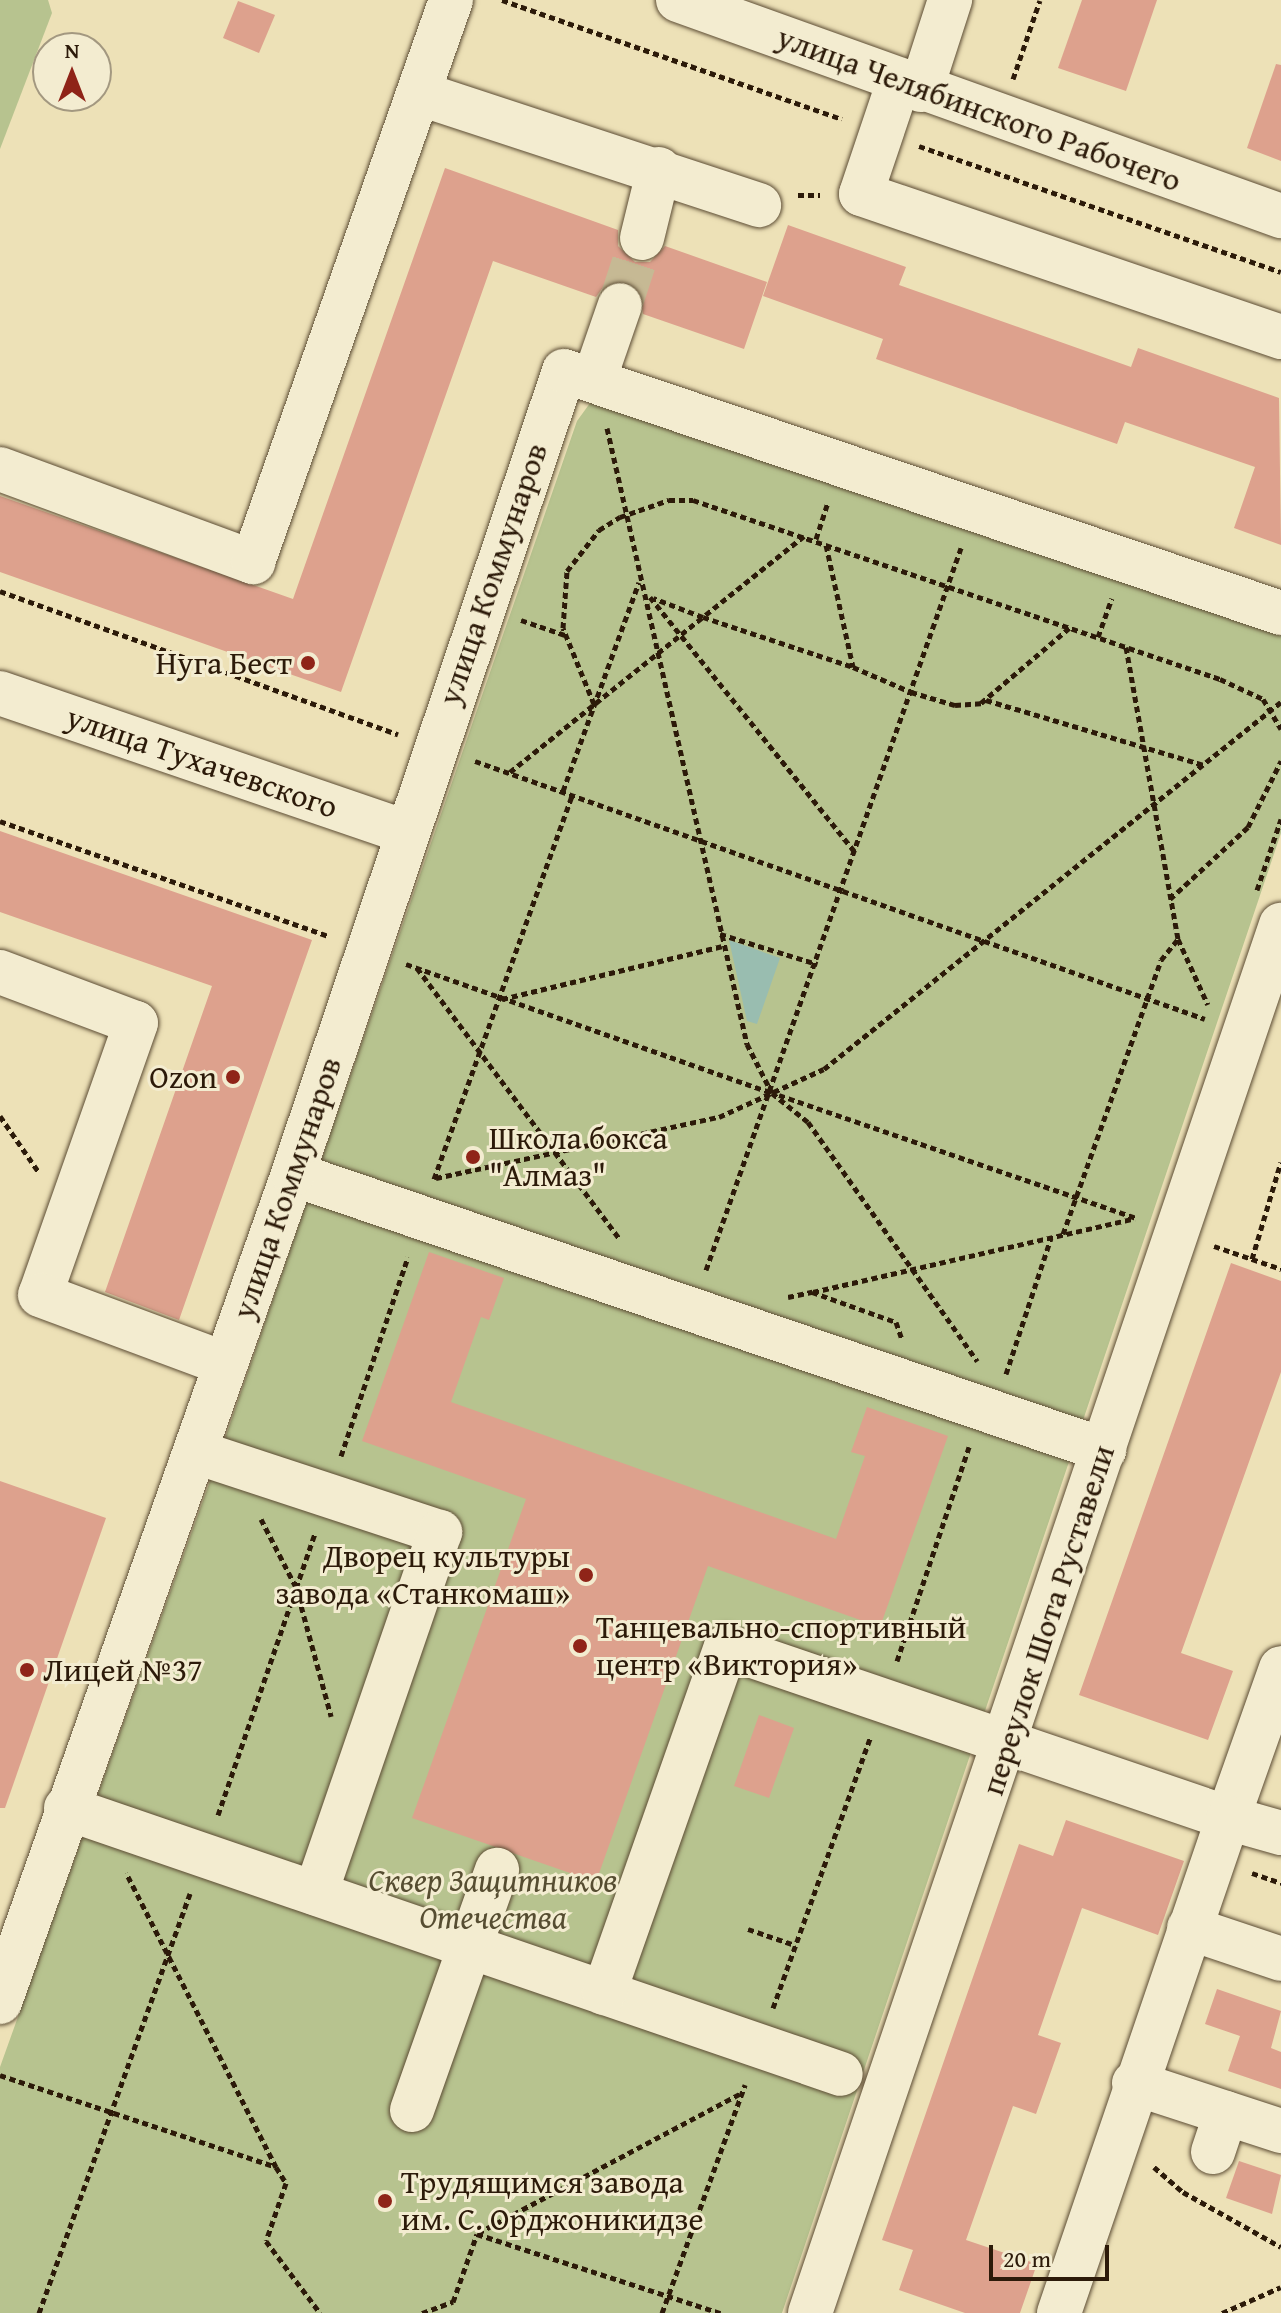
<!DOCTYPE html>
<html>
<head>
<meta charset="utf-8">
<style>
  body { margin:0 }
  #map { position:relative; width:1281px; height:2313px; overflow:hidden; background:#ede1b7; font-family:"Gentium Book Plus",serif }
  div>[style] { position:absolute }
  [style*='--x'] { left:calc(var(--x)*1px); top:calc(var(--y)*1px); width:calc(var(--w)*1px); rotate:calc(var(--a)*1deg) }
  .green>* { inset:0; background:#b7c38f }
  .water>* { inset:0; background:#99bdb0 }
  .building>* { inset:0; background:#dda18d }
  .minor-tunnel>* { height:44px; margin-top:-22px; transform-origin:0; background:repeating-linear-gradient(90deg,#c6b994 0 44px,transparent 0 66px) }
  .path>* { height:5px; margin-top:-2.5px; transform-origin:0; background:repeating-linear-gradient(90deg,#2c1a09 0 6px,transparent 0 10px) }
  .roads { filter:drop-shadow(0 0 2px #5c4c34) drop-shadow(0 0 2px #5c4c34) }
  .minor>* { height:44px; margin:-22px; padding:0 22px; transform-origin:22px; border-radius:22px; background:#f3ecd0 }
  .dots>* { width:22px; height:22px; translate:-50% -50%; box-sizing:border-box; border:4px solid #f3ecd0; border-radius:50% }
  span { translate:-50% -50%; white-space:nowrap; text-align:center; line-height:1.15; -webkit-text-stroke:6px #f3ecd0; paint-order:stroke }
  .street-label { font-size:32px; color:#2c1a09 }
  .poi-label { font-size:32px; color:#2c1a09 }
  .right { translate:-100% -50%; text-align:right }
  .left { translate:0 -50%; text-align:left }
  .park-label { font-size:32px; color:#564d31; font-style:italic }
  .north { position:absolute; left:32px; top:32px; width:80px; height:80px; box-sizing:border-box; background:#f3ecd0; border:2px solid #a39880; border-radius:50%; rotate:0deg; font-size:22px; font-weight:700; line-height:32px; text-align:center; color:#2c1a09 }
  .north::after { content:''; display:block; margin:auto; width:28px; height:36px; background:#8f2418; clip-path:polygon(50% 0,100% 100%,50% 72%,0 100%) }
  .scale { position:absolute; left:989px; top:2245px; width:120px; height:36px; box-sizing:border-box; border:4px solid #2c1a09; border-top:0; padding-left:10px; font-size:24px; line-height:28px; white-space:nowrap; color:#2c1a09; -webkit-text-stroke:6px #f3ecd0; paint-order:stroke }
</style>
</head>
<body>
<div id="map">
  <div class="green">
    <i style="clip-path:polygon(0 0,48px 0,52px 13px,0 149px)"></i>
    <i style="clip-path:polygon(593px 399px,1281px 628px,1281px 833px,782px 2313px,0 2313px,0 2067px,214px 1470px,577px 421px)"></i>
  </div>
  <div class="water">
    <i style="clip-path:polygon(729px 940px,780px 958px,757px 1024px,747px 1021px)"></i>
  </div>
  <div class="building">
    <i style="clip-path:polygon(1082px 0,1157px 0,1126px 91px,1058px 68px)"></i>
    <i style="clip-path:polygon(238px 1px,275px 15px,259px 53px,223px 38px)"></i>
    <i style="clip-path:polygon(1276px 64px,1281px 65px,1281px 161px,1247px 148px)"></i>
    <i style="clip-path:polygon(445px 168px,618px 230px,618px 246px,635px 262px,650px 262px,665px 246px,767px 282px,744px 349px,643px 314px,639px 289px,627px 281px,604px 286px,596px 297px,493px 261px,341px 692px,0 572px,0 496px,293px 599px)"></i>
    <i style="clip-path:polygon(788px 225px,906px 267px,899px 285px,1131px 367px,1138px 348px,1279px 398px,1281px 545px,1234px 528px,1255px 467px,1125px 422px,1117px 444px,876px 359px,883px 339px,763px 296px)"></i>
    <i style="clip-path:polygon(0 831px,312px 940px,179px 1320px,105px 1292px,212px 986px,0 912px)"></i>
    <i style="clip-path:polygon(429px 1252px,504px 1278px,489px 1320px,481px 1317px,451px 1402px,836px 1539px,865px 1456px,851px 1452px,867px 1407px,948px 1436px,880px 1627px,708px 1566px,596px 1882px,412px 1818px,526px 1499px,362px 1441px)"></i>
    <i style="clip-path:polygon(1231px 1263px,1281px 1281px,1281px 1372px,1181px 1653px,1233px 1671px,1208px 1740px,1079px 1695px)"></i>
    <i style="clip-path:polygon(0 1481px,106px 1518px,5px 1808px,0 1808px)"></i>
    <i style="clip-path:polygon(759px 1715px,794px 1728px,769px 1798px,734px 1786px)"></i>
    <i style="clip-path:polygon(1066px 1820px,1184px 1861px,1158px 1935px,1082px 1908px,1038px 2035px,1061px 2043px,1036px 2114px,1013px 2106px,966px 2240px,1037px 2264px,1020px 2313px,965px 2313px,899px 2290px,913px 2250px,882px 2240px,1019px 1844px,1053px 1856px)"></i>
    <i style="clip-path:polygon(1217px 1989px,1281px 2011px,1271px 2048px,1281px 2052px,1281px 2089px,1228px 2071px,1240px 2036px,1205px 2024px)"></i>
    <i style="clip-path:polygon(1239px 2161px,1281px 2175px,1272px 2214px,1226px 2198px)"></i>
  </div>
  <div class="minor-tunnel">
    <i style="--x:620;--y:305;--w:71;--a:-71.8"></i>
  </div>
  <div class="path">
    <i style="--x:502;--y:0;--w:360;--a:19.3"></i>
    <i style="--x:1013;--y:79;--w:83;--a:-71.1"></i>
    <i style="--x:919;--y:146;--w:383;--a:19.2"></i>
    <i style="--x:798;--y:195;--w:22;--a:0"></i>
    <i style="--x:607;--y:428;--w:632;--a:77.2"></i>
    <i style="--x:747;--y:1044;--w:55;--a:63"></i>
    <i style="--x:772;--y:1093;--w:46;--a:38.9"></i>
    <i style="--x:808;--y:1122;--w:293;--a:54.7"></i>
    <i style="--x:804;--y:536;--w:129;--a:141.3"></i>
    <i style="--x:703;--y:617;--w:158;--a:18.4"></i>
    <i style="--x:816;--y:539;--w:38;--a:-72"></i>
    <i style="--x:826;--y:545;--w:125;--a:77.5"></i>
    <i style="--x:853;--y:667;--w:63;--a:23.3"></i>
    <i style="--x:911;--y:692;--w:46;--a:16.5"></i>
    <i style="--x:955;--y:705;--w:26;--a:-4"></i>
    <i style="--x:981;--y:703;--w:116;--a:-40.4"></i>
    <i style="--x:0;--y:591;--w:423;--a:19.8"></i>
    <i style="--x:650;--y:597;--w:327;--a:51.2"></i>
    <i style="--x:521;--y:620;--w:46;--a:18.8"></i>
    <i style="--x:1098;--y:637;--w:41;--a:-70.3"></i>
    <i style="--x:1126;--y:647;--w:297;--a:79.9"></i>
    <i style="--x:1178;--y:939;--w:72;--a:65.6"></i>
    <i style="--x:986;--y:700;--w:227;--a:16.6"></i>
    <i style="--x:594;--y:704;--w:82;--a:-112.2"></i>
    <i style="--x:563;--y:628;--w:57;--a:-86"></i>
    <i style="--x:567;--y:571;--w:52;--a:-52"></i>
    <i style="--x:599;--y:530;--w:25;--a:-32"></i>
    <i style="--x:620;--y:517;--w:52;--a:-19.1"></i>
    <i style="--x:669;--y:500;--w:24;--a:0"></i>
    <i style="--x:693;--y:500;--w:557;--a:18.76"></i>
    <i style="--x:1220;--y:679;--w:47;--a:24.9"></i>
    <i style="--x:1263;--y:699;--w:35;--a:59"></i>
    <i style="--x:475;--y:761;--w:774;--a:19.46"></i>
    <i style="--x:510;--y:772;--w:248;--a:-38.8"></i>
    <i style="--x:703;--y:617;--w:53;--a:-159.2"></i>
    <i style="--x:563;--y:791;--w:222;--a:-70"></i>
    <i style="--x:0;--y:821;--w:349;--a:19.3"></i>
    <i style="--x:1257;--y:890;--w:75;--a:-71.3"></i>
    <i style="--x:1170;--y:899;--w:106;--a:-42.7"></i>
    <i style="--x:1248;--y:827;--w:74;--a:-63.4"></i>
    <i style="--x:720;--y:934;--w:102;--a:17.2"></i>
    <i style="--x:406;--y:964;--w:386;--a:19.4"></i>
    <i style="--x:417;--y:968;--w:339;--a:53.2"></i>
    <i style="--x:502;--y:999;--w:226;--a:-13.5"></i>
    <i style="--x:779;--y:1095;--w:379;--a:19"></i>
    <i style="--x:0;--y:1116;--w:67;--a:55.4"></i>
    <i style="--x:436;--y:1178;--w:289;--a:-12.2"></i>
    <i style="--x:719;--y:1117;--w:115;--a:-24.6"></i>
    <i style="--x:824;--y:1069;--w:586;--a:-38.77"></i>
    <i style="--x:434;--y:1179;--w:408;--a:-70.2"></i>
    <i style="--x:1063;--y:1234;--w:291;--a:-70.3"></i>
    <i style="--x:1161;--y:960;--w:27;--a:-51"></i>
    <i style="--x:1214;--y:1246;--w:71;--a:18.9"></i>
    <i style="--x:1252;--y:1259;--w:101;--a:-73.4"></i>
    <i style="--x:706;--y:1270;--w:766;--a:-70.55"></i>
    <i style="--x:813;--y:1292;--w:330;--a:-12.9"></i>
    <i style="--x:788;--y:1297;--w:25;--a:-12"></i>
    <i style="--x:812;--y:1292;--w:89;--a:19.7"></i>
    <i style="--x:896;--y:1322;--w:18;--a:71"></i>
    <i style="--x:1006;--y:1374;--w:143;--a:-71.7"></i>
    <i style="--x:341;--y:1456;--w:210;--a:-71.4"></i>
    <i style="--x:261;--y:1519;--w:76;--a:62.8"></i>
    <i style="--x:296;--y:1587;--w:134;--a:74.8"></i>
    <i style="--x:897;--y:1661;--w:226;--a:-71.4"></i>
    <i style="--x:218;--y:1815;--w:298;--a:-71"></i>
    <i style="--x:1252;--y:1873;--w:31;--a:19"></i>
    <i style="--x:748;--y:1929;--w:50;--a:18.8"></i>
    <i style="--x:773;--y:2008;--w:287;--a:-70.2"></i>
    <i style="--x:0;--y:2075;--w:291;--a:18.4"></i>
    <i style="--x:276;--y:2167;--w:330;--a:-117"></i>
    <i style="--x:276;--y:2167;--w:19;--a:58"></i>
    <i style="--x:286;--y:2183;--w:61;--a:109"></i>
    <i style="--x:266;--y:2241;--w:90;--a:53.1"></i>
    <i style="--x:1154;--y:2167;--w:38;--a:41"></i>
    <i style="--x:1183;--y:2192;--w:112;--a:29.3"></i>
    <i style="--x:478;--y:2233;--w:298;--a:-28"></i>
    <i style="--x:39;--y:2313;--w:446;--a:-70.2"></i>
    <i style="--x:422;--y:2313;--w:33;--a:-20"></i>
    <i style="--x:453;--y:2302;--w:72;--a:-70.6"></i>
    <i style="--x:477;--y:2234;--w:256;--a:18"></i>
    <i style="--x:662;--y:2313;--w:243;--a:-70"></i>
    <i style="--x:1222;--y:2313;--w:64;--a:-23.8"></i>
  </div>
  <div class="roads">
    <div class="minor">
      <i style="--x:678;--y:0;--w:641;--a:19.71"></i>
      <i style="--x:899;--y:81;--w:119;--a:108.6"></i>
      <i style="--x:861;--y:194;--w:444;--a:18.8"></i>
      <i style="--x:921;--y:90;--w:95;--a:-72.1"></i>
      <i style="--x:421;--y:94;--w:356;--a:18.2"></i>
      <i style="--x:642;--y:238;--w:71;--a:-76.2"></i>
      <i style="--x:594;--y:380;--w:79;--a:-70.9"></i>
      <i style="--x:0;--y:469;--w:270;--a:20.2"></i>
      <i style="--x:253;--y:562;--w:596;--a:-70.59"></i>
      <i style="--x:0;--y:693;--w:428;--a:18.9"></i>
      <i style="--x:0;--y:972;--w:145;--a:20.6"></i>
      <i style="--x:136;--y:1023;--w:288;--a:109.4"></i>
      <i style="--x:40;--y:1295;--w:198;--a:20.4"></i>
      <i style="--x:293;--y:1174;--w:857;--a:18.79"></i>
      <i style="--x:196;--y:1452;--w:257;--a:18.2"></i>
      <i style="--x:440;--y:1532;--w:382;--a:109"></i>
      <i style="--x:66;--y:1808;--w:819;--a:18.94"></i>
      <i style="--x:1189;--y:1928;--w:97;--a:18.6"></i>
      <i style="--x:604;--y:1993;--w:367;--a:-70.6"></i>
      <i style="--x:726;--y:1647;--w:530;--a:18.81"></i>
      <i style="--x:1228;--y:1818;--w:159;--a:-70.5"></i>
      <i style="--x:0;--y:2002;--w:878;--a:-70.51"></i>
      <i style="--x:293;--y:1174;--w:847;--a:-71.35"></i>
      <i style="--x:564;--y:371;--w:757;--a:18.65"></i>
      <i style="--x:1134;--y:2083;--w:155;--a:18.1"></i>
      <i style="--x:412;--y:2110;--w:255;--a:-70.5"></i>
      <i style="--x:1213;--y:2152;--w:41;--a:-71.6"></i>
      <i style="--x:810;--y:2313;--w:1466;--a:-71.26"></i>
      <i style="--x:1059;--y:2313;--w:523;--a:-71.15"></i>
      <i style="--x:1228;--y:1818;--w:55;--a:15.8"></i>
    </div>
  </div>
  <div class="dots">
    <i style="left:308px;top:663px;background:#8f2418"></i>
    <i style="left:233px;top:1077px;background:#8f2418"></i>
    <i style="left:473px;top:1157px;background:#8f2418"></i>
    <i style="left:586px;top:1575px;background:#8f2418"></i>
    <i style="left:580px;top:1646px;background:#8f2418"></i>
    <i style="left:27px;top:1670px;background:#8f2418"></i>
    <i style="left:385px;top:2201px;background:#8f2418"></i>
  </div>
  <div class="street-label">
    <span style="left:979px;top:109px;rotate:20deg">улица Челябинского Рабочего</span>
    <span style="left:493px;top:574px;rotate:-71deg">улица Коммунаров</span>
    <span style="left:202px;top:762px;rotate:19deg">улица Тухачевского</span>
    <span style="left:287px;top:1188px;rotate:-71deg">улица Коммунаров</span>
    <span style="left:1048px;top:1620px;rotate:-72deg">переулок Шота Руставели</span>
  </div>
  <div class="poi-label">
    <span class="right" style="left:292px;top:663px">Нуга Бест</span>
    <span class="right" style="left:217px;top:1077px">Ozon</span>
    <span class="left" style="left:489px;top:1157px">Школа бокса<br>"Алмаз"</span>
    <span class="right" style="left:570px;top:1575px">Дворец культуры<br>завода «Станкомаш»</span>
    <span class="left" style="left:596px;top:1646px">Танцевально-спортивный<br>центр «Виктория»</span>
    <span class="left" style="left:43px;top:1670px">Лицей №37</span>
    <span class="left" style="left:401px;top:2201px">Трудящимся завода<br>им. С. Орджоникидзе</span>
  </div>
  <div class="park-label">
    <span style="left:493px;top:1899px">Сквер Защитников<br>Отечества</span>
  </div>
  <div class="north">N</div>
  <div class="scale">20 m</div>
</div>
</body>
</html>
